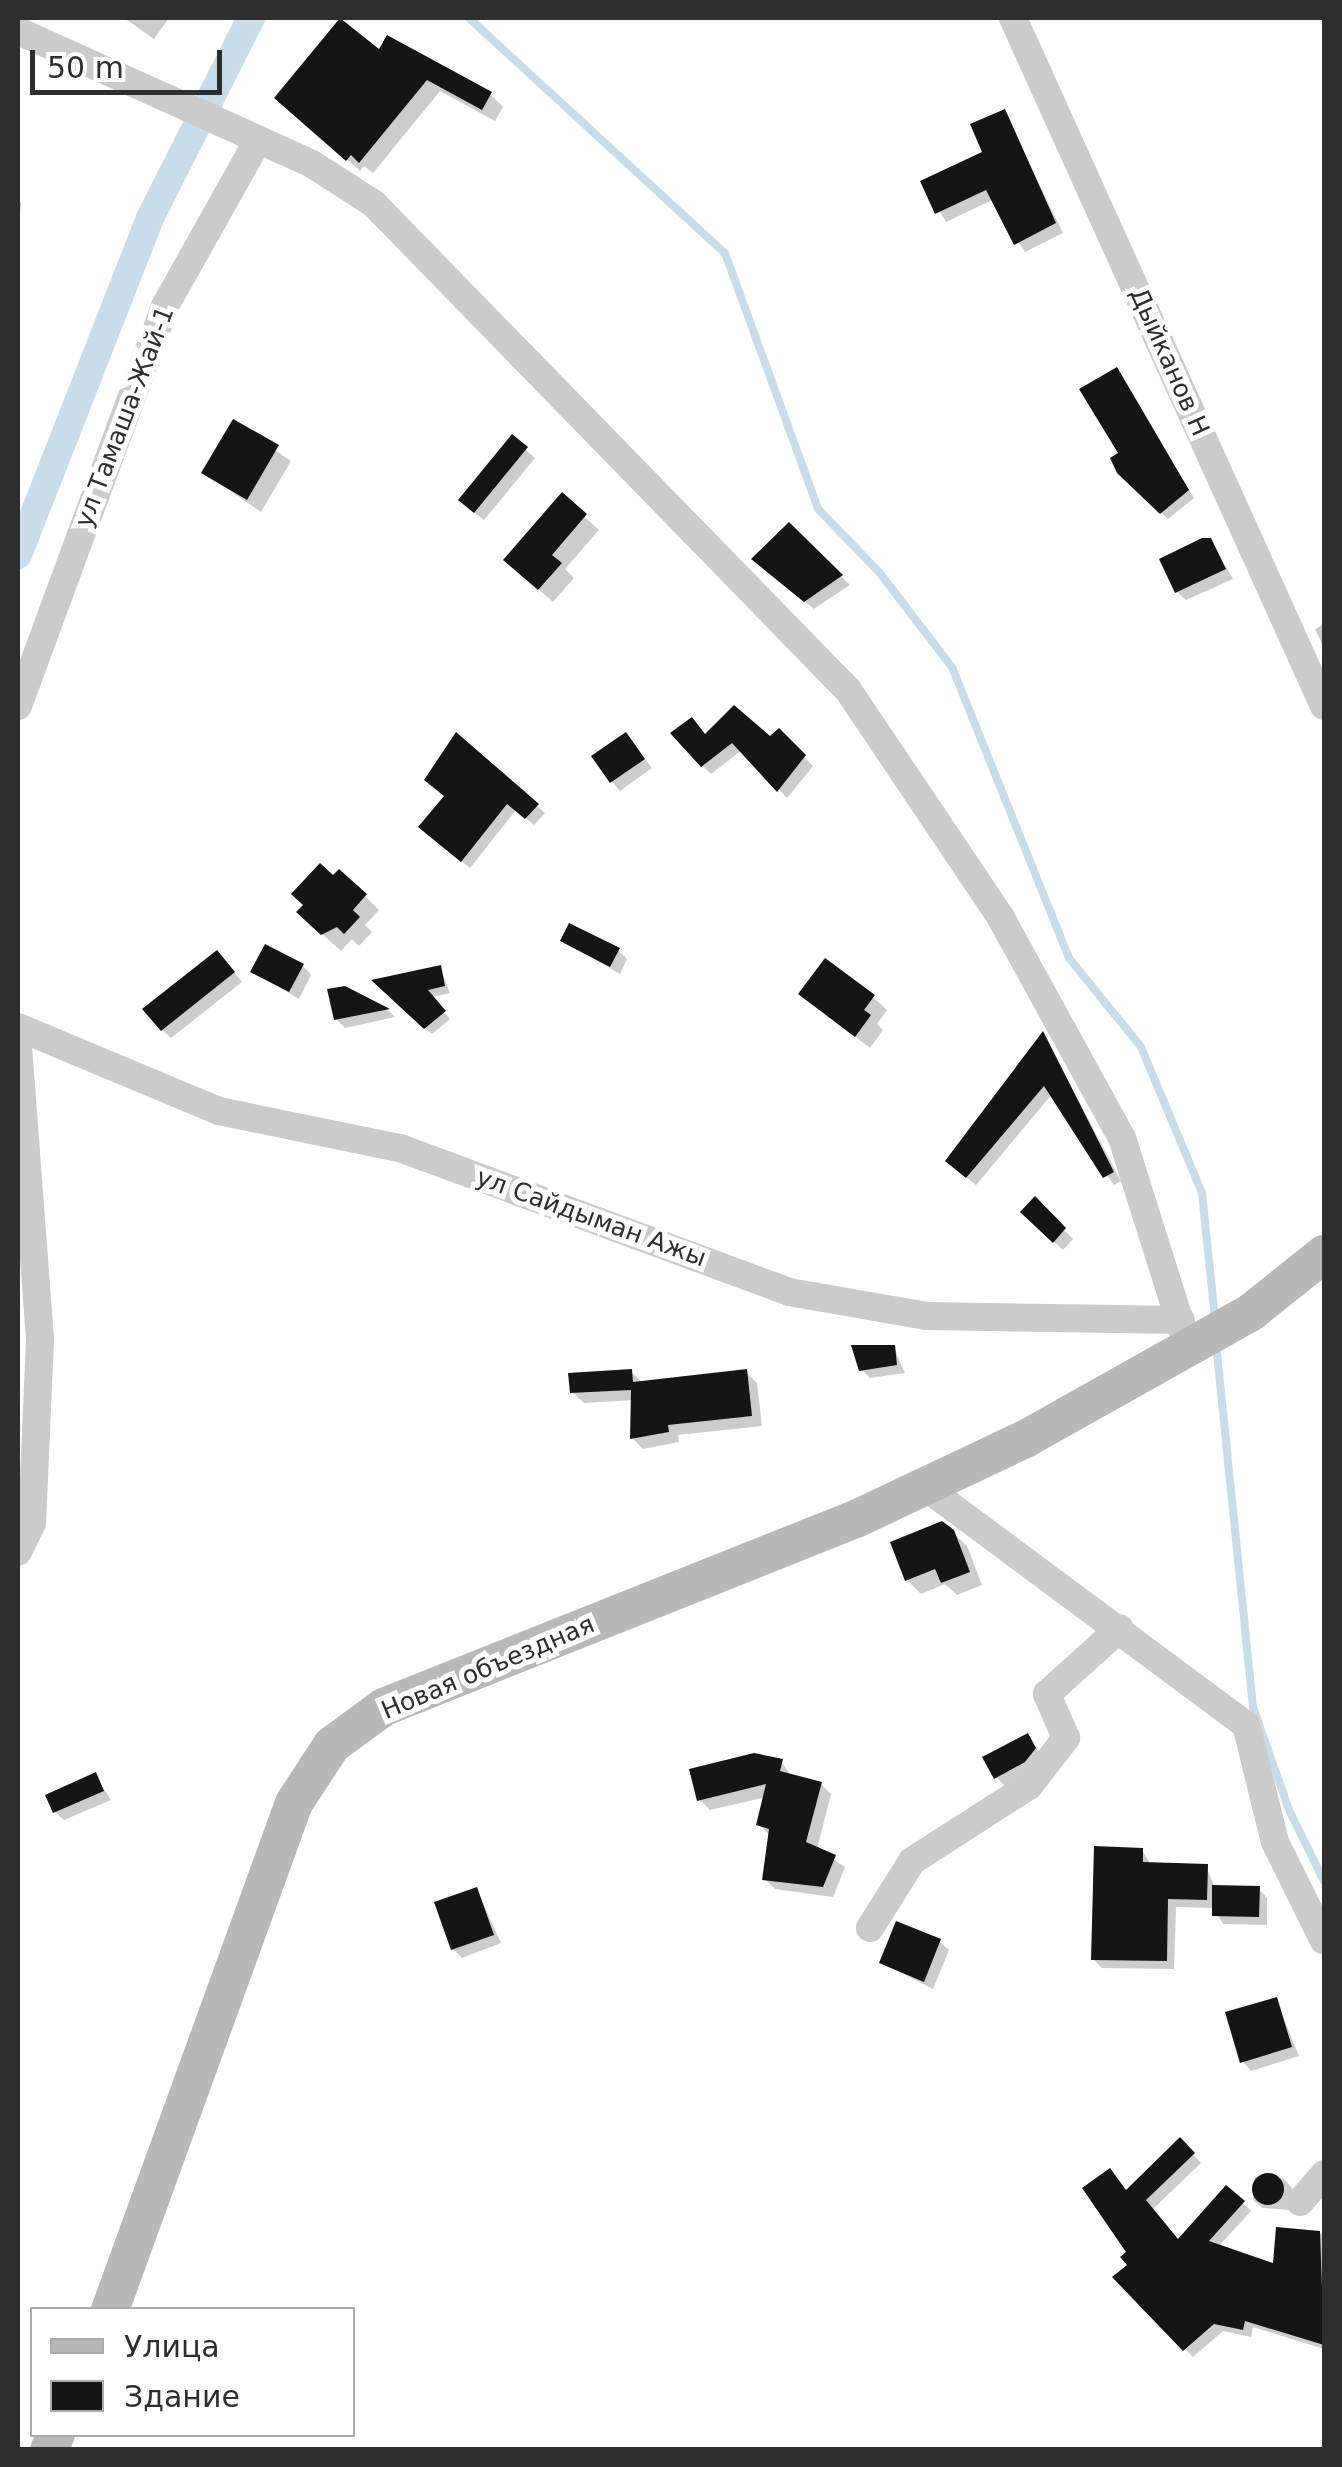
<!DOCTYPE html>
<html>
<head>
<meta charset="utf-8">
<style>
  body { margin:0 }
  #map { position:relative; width:1342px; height:2467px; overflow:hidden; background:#fff; font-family:"DejaVu Sans",sans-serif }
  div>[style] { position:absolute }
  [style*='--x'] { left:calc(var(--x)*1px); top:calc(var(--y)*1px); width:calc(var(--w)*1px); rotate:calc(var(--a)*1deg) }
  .shadow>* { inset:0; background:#0003 }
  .stream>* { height:8px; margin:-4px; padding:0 4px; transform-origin:4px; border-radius:4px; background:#c9dcea }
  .canal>* { height:28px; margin:-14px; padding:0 14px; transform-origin:14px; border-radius:14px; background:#c9dcea }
  .building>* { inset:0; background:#151515 }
  .round { border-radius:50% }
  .street>* { height:28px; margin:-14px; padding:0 14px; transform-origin:14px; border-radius:14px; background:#cbcbcb }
  .secondary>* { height:38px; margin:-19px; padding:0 19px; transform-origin:19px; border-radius:19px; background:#b8b8b8 }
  span { translate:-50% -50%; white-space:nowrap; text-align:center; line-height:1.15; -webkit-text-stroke:10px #fff; paint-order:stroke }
  .street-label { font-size:25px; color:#2e2e2e }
  .frame { position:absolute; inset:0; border:20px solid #2e2e2e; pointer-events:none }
  .legend { position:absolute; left:30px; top:2307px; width:325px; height:130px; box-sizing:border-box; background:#fff; border:2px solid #ababab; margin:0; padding:12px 18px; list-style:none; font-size:30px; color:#2e2e2e }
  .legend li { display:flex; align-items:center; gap:20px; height:50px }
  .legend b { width:50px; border:2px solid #ababab }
  .scale { position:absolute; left:30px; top:50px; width:192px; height:45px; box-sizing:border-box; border:5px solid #2e2e2e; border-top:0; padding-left:12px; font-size:30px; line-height:35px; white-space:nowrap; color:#2e2e2e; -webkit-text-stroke:8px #fff; paint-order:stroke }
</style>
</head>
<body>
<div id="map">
  <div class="shadow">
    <i style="clip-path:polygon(124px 18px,169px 18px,154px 39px)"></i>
    <i style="clip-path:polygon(380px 53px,490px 94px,503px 107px,495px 121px,440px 91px,373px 173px,364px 166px,360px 171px,290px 110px)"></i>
    <i style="clip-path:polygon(1004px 112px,1063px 233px,1025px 252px,992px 200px,946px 222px,923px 182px,986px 153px)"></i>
    <i style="clip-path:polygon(18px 199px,21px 203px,18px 230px)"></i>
    <i style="clip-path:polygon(1116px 370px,1194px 498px,1168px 519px,1119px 471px)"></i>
    <i style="clip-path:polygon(234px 422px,291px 461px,261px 512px,204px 473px)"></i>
    <i style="clip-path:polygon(512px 438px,535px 458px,484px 520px,470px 509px)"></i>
    <i style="clip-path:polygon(562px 496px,599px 530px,565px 569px,574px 578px,553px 602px,520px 573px)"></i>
    <i style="clip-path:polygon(789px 525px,850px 585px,814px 609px,763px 567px)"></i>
    <i style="clip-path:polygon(1209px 538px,1233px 579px,1186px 600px,1177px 592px)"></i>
    <i style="clip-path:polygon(1324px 624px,1324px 648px,1315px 629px)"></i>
    <i style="clip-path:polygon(779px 732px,813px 766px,787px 798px,742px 750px,711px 774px,702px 765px,706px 736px,770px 740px)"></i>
    <i style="clip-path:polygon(626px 735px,652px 768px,620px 791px,612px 782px)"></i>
    <i style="clip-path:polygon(446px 796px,537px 806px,545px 813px,534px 825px,516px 810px,470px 868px,429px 835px)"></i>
    <i style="clip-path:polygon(365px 896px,379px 910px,365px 925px,372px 932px,359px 946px,352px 939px,341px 951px,313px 926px,306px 905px)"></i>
    <i style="clip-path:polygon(563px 941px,618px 950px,627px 959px,620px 974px)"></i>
    <i style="clip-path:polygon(226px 962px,242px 982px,171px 1038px,162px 1030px)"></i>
    <i style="clip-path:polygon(303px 966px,311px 975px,299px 999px,253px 971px)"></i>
    <i style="clip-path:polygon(440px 968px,450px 993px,431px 997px,450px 1019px,432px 1034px,376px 982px)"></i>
    <i style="clip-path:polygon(345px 988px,389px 1011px,395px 1017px,345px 1028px,336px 1019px)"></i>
    <i style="clip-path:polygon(801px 994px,873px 997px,887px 1010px,877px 1024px,883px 1030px,870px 1048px)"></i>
    <i style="clip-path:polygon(1044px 1035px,1121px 1181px,1114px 1185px,1052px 1094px,976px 1185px,957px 1169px)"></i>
    <i style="clip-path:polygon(1035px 1200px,1073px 1239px,1063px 1250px,1023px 1212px)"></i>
    <i style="clip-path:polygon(894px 1348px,905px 1373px,870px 1378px,861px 1369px)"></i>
    <i style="clip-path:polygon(631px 1372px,643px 1383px,746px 1372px,757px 1383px,762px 1426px,678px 1435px,679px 1442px,643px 1449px,632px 1438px,634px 1400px,584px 1403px,572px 1392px)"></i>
    <i style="clip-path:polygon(952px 1532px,967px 1546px,982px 1585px,957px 1595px,945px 1584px,921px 1594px,907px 1580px)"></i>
    <i style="clip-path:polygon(1028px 1736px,1043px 1758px,1005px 1786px,996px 1777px)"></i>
    <i style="clip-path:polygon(781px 1761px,791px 1776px,821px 1784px,831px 1794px,817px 1849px,845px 1867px,833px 1897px,775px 1889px,765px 1879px,769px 1835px,759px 1824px,766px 1797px,710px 1810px,700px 1800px)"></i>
    <i style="clip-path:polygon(95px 1775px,111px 1800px,64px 1820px,55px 1812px)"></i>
    <i style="clip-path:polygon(1142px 1850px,1151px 1865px,1206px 1866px,1215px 1888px,1259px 1889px,1267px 1898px,1267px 1925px,1223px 1924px,1214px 1908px,1176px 1907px,1174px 1969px,1102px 1968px,1093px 1959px)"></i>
    <i style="clip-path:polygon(477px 1890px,501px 1943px,462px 1958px,453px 1949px)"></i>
    <i style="clip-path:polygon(940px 1942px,949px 1950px,933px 1989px,882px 1963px)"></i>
    <i style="clip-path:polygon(1276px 2000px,1299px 2056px,1251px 2071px,1243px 2062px)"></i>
    <i style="clip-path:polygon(1180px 2141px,1201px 2163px,1152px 2210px,1179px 2242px,1243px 2203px,1251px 2211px,1218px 2247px,1275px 2266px,1278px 2230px,1324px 2234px,1324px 2349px,1253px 2327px,1251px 2337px,1223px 2331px,1193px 2357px,1116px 2277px,1130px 2265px,1110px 2171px,1127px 2192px)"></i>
    <i style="clip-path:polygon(1255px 2177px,1284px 2179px,1292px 2188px,1291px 2210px,1262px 2208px,1253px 2200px)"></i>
  </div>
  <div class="stream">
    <i style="--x:469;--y:18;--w:348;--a:42.6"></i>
    <i style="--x:725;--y:253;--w:272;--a:70"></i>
    <i style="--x:818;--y:509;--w:88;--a:45.9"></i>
    <i style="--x:879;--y:572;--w:120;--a:52.5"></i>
    <i style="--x:952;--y:667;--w:314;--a:68.1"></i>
    <i style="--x:1069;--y:958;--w:114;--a:51"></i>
    <i style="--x:1141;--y:1047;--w:158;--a:67.3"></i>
    <i style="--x:1202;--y:1193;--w:127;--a:84.1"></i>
    <i style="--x:1216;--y:1343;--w:366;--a:84.2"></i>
    <i style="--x:1253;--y:1707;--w:109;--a:70.7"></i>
    <i style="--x:1289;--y:1810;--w:79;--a:63.8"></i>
  </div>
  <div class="canal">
    <i style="--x:18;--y:555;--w:362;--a:-68.6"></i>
    <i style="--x:150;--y:218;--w:224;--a:-63.2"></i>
  </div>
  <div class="building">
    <i style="clip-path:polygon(340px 18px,379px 49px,387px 35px,492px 92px,482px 110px,427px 80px,359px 163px,351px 155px,346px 161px,274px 98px)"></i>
    <i style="clip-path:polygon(1005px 109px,1056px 223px,1014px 245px,986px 190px,935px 214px,920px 181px,982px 152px,970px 124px)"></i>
    <i style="clip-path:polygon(1117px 367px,1189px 490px,1160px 514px,1117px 473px,1110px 458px,1118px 453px,1079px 389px)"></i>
    <i style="clip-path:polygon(233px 419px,279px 445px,247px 500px,201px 473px)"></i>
    <i style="clip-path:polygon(512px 434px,528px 447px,474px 513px,458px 500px)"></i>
    <i style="clip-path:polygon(562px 492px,587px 514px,552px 555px,562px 563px,538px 590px,503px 560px)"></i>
    <i style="clip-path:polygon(789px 522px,843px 575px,804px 602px,751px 559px)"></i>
    <i style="clip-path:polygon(1202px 538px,1211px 538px,1226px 569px,1175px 593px,1159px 559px)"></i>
    <i style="clip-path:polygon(734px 705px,770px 736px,779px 728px,806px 755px,777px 792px,732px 743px,701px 767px,670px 733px,692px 717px,705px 734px)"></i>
    <i style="clip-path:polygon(456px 732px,539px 804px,525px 819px,507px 804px,461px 862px,418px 827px,444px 796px,424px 780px)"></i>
    <i style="clip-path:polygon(626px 732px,645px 759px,610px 783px,591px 756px)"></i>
    <i style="clip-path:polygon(320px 863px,333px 875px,339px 869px,367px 894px,353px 910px,360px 917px,344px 934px,337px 927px,321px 935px,296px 912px,303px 905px,291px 894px)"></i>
    <i style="clip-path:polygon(569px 923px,620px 948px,610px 967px,560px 941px)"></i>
    <i style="clip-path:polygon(265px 944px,304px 964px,289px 992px,250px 972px)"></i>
    <i style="clip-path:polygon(217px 950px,235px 972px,161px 1031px,142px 1009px)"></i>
    <i style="clip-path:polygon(825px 958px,875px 995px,864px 1010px,871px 1015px,855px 1037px,798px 994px)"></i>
    <i style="clip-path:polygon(441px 965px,445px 986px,428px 990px,446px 1011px,424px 1029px,371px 980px)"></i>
    <i style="clip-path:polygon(345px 986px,390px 1009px,334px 1020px,327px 989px)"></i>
    <i style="clip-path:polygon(1043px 1031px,1114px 1172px,1103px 1178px,1044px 1086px,966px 1178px,945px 1161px)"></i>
    <i style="clip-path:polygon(1035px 1196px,1066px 1228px,1053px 1243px,1020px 1212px)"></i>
    <i style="clip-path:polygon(851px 1345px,895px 1345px,897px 1365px,859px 1371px)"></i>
    <i style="clip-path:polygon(632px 1369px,633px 1382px,747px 1369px,752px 1416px,668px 1425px,669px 1432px,630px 1439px,631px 1390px,570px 1393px,568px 1373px)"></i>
    <i style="clip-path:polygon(942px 1521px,954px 1530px,970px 1572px,941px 1583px,935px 1569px,905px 1581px,890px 1542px)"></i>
    <i style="clip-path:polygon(1028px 1733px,1036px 1748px,1025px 1762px,994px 1779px,982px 1757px)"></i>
    <i style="clip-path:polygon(754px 1753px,783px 1759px,780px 1771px,822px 1782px,806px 1842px,836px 1855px,823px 1887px,762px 1880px,769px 1829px,756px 1825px,766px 1784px,697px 1801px,689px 1769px)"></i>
    <i style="clip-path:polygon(96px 1772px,104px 1791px,53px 1813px,45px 1795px)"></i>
    <i style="clip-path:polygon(1094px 1846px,1143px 1848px,1143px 1862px,1208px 1864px,1207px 1900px,1168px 1899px,1167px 1961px,1091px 1960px)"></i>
    <i style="clip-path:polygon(1212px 1885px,1260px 1886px,1259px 1917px,1212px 1916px)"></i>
    <i style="clip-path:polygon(477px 1887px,494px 1935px,451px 1950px,434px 1902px)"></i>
    <i style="clip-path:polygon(896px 1921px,941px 1939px,924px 1982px,879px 1963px)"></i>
    <i style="clip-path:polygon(1277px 1997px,1292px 2047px,1240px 2063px,1225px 2012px)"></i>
    <i style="clip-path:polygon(1180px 2137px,1195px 2153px,1146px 2200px,1178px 2239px,1226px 2185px,1245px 2201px,1209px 2241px,1273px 2263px,1276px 2227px,1320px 2231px,1324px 2345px,1245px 2321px,1243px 2330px,1214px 2324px,1183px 2351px,1112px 2277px,1127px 2265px,1120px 2257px,1126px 2252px,1082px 2188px,1110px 2168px,1126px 2190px)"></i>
    <i class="round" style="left:1252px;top:2173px;width:32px;height:32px"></i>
  </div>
  <div class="street">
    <i style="--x:1013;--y:18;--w:755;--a:65.68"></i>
    <i style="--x:18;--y:31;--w:323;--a:24.3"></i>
    <i style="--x:312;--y:164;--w:74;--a:32.8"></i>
    <i style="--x:374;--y:204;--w:679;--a:45.72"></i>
    <i style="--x:848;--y:690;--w:275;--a:56.1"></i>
    <i style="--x:1001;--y:918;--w:251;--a:61.2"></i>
    <i style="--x:1122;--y:1138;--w:219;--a:72.5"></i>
    <i style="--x:18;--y:706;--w:426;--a:-69.8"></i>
    <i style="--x:165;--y:306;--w:190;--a:-60.7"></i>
    <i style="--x:18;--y:1027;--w:218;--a:22.7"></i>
    <i style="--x:219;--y:1111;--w:185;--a:11.6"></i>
    <i style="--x:400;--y:1148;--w:415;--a:20.3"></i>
    <i style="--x:789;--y:1292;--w:139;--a:9.9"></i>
    <i style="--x:926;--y:1316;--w:255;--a:0.9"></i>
    <i style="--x:18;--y:1046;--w:295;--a:85.7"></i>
    <i style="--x:40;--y:1340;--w:183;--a:92.5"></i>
    <i style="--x:32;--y:1523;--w:32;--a:116"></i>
    <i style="--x:924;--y:1486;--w:401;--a:36.6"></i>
    <i style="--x:1246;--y:1725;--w:121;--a:76.1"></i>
    <i style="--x:1275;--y:1842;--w:110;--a:63.7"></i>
    <i style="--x:870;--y:1928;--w:79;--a:-57.9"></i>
    <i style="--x:912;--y:1861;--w:139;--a:-32.7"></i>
    <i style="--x:1029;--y:1786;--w:61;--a:-52.4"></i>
    <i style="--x:1066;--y:1738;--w:48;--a:-113.4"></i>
    <i style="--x:1047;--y:1694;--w:98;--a:-42.1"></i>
    <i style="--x:1300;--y:2202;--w:37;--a:-49"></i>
  </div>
  <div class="secondary">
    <i style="--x:110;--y:2310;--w:539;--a:-70.05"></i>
    <i style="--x:294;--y:1803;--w:69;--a:-56.8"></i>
    <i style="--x:332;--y:1745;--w:64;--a:-36.2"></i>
    <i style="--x:384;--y:1707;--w:510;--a:-21.74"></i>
    <i style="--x:858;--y:1518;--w:187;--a:-25.3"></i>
    <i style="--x:1027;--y:1438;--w:256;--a:-29.3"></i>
    <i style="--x:1250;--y:1313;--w:95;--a:-38.6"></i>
    <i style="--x:49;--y:2450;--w:17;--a:-66"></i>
  </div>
  <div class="street-label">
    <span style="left:1169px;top:362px;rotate:66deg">Дыйканов Н</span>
    <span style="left:125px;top:417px;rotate:-69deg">ул Тамаша-Жай-1</span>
    <span style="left:591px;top:1218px;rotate:20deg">ул Сайдыман Ажы</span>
    <span style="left:488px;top:1668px;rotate:-23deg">Новая объездная</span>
  </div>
  <div class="frame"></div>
  <ul class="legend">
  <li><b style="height:12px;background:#b8b8b8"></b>Улица</li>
  <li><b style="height:28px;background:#151515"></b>Здание</li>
  </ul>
  <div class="scale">50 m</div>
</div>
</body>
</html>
